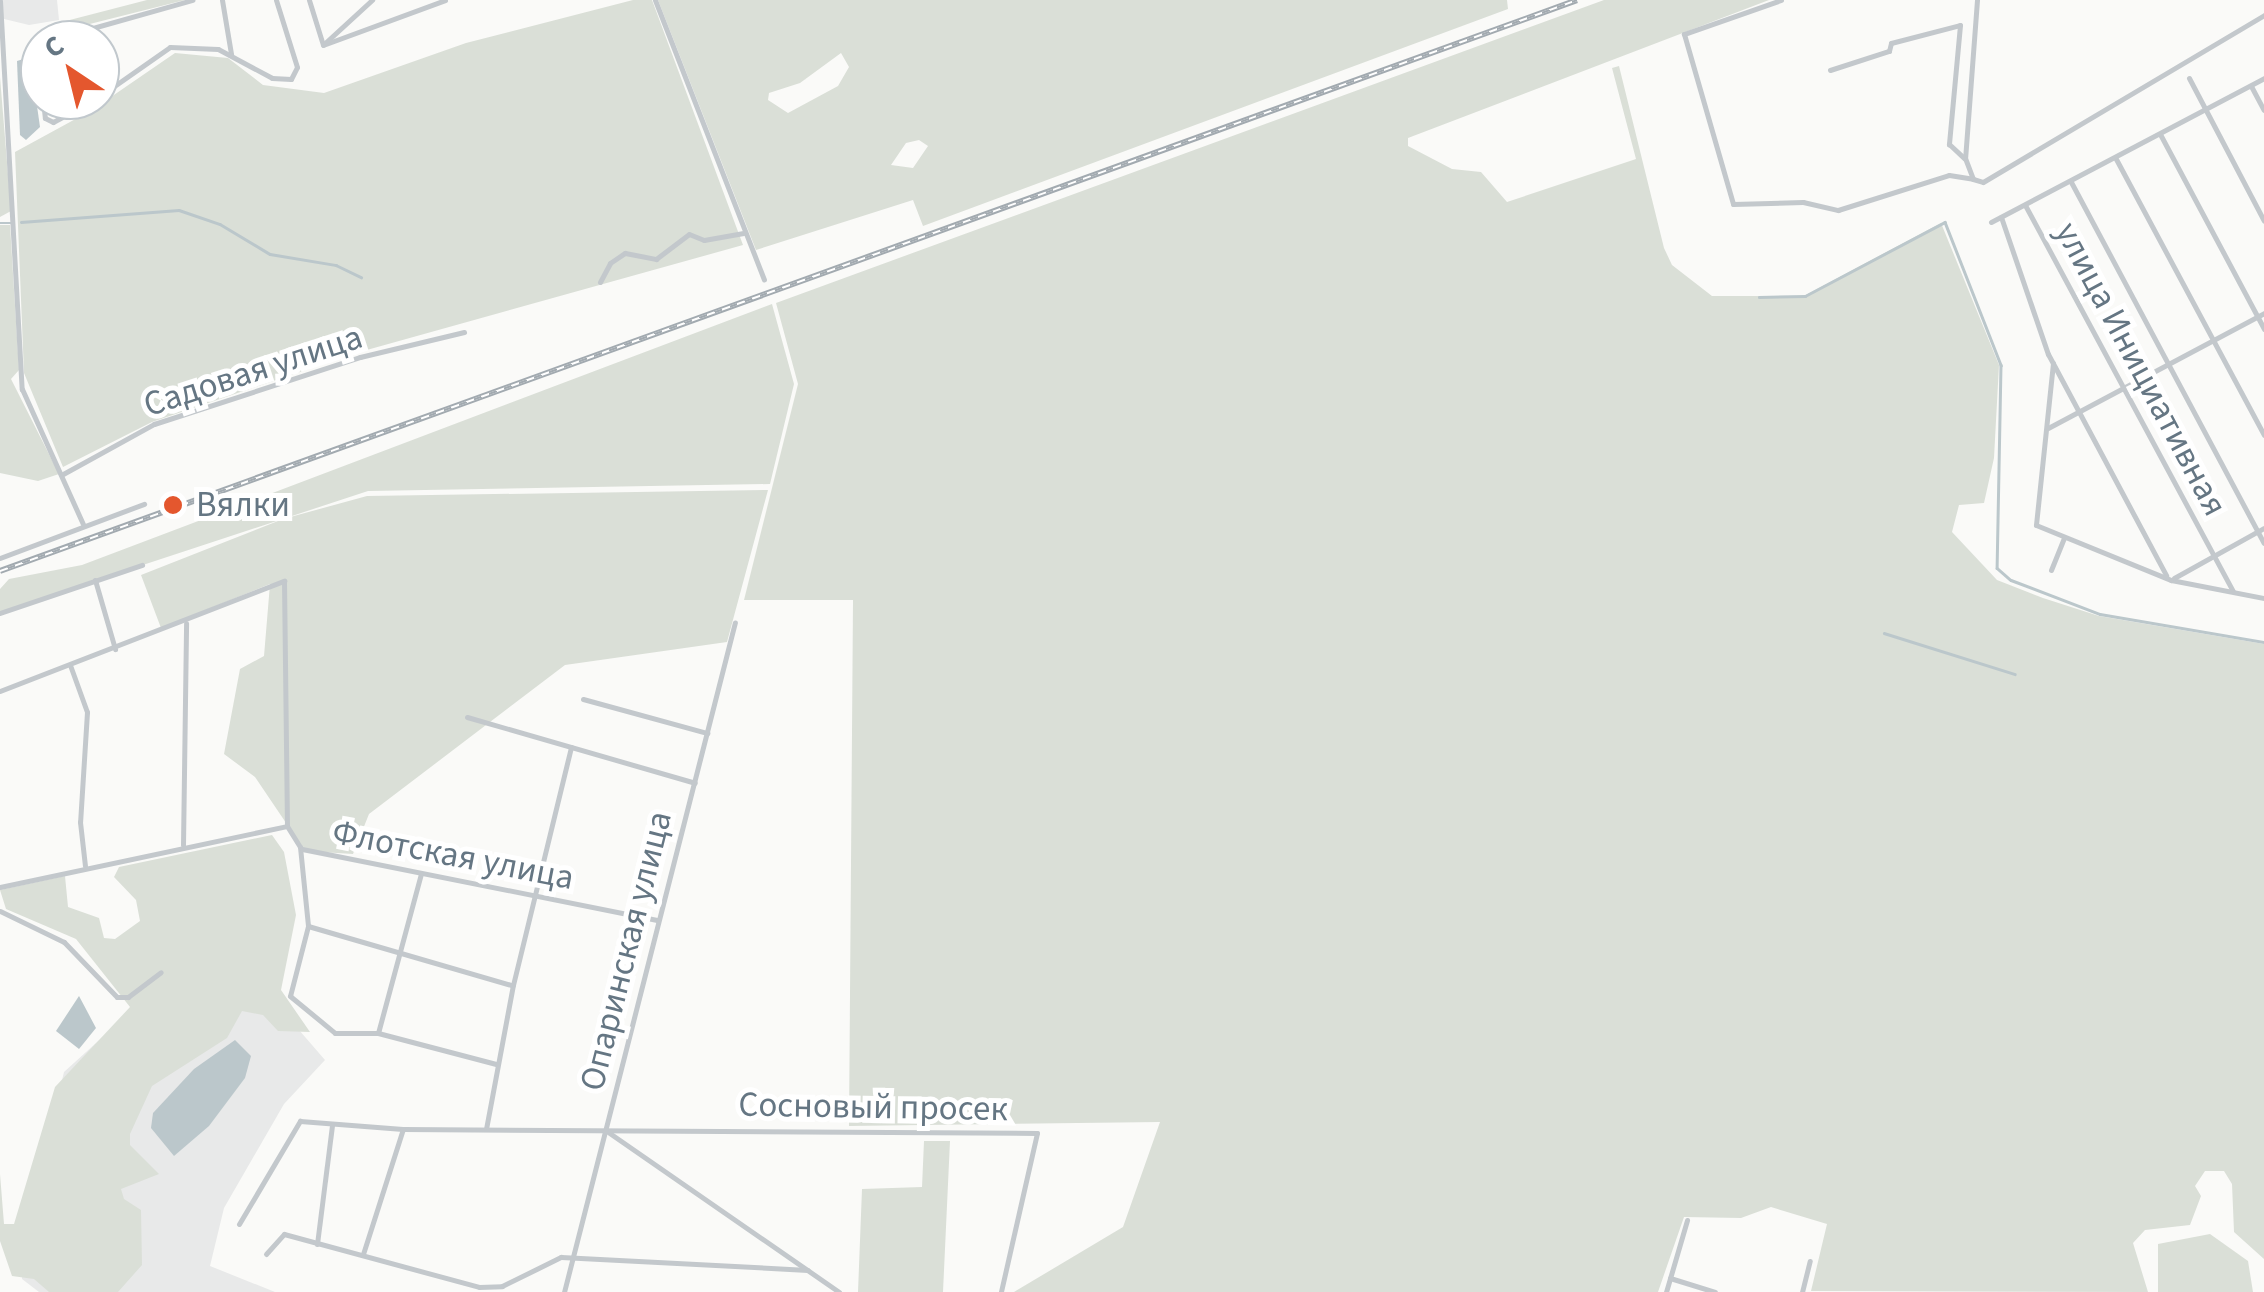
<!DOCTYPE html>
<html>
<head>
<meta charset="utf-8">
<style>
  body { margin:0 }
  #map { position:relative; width:2264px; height:1292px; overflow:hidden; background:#fafaf8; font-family:"Source Sans 3",sans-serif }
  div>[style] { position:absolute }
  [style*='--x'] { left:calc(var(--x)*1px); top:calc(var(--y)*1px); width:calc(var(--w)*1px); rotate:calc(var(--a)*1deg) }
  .built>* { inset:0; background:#e8e9e9 }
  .green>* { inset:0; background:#dadfd7 }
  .water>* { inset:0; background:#bbc7cb }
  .stream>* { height:2.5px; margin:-1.25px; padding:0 1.25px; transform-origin:1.25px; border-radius:1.25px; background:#bbc7cb }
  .minor>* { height:5px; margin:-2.5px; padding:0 2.5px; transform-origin:2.5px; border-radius:2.5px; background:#c3c8cc }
  .rail>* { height:6px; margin-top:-3px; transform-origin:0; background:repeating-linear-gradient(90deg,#fff 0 8px,#a2aab0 0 16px); box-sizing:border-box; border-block:2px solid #a2aab0 }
  .dots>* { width:28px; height:28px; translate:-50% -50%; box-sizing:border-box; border:5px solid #fff; border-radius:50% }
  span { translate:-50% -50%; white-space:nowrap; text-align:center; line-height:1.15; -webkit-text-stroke:10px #fff; paint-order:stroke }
  .street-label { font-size:35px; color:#657683 }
  .poi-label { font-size:35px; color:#657683 }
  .left { translate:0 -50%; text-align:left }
  .north { position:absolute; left:20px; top:20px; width:100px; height:100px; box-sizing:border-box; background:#fff; border:2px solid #c1c8cd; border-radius:50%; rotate:325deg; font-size:28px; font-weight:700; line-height:40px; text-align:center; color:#657683 }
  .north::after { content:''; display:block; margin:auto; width:35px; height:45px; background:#e4572e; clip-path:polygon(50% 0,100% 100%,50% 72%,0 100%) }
</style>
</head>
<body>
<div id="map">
  <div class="built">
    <i style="clip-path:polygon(0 0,57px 0,59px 20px,29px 25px,0 18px)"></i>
    <i style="clip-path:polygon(280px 1008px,325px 1060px,284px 1104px,224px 1208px,210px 1266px,275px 1292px,39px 1292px,22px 1279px,21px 1252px,64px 1072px,128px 1014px)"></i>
  </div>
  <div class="green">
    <i style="clip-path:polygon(147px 0,185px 0,46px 35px,62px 22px)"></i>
    <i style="clip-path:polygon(633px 0,652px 0,743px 245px,356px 353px,152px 422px,63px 467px,24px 373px,15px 152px,92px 110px,175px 53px,228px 58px,263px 85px,324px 93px,466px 43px)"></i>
    <i style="clip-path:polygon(evenodd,658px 0,1507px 0,1508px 9px,923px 226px,913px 200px,756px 250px,658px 0,841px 53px,849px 67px,838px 86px,788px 113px,768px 100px,769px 93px,800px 83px,841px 53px,658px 0,919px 140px,928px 146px,913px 168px,891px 165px,906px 143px,919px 140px)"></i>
    <i style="clip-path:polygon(1604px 0,1769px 0,1408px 138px,1408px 146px,1452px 169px,1481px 172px,1507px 202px,1636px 159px,1612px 68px,1619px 66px,1664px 248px,1672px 265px,1712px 296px,1804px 296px,1941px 223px,1999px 365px,1994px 458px,1984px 503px,1959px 505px,1952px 532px,1997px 580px,2043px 598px,2099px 616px,2264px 644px,2264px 1259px,2234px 1232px,2232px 1184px,2224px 1171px,2205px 1171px,2195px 1186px,2201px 1196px,2190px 1225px,2145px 1230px,2133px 1243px,2148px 1292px,1811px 1291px,1827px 1224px,1771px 1207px,1741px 1218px,1684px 1217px,1658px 1292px,1014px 1292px,1123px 1227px,1160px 1122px,849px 1126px,853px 600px,744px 600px,798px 384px,776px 303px)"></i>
    <i style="clip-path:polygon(0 77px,11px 211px,0 217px)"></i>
    <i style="clip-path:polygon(0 225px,10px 225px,19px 370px,11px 379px,59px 474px,38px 481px,0 473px)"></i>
    <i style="clip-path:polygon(772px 304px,794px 384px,770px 484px,368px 491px,0 612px,0 589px,9px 579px,82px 565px)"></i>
    <i style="clip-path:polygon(768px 490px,727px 642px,565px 665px,369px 814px,353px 854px,305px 851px,255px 777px,224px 754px,240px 669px,264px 656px,270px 584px,161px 628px,141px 575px,283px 519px,367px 496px)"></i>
    <i style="clip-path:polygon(272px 835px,284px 852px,296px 915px,281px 990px,310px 1032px,278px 1031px,263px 1015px,242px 1011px,227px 1038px,152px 1086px,130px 1134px,130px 1145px,159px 1174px,121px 1189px,124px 1199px,141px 1210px,142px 1265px,118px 1292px,49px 1292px,34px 1279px,12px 1276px,0 1241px,0 1174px,4px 1224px,14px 1224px,55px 1087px,130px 1007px,76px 939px,6px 909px,0 890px,65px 876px,68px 907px,99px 918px,104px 938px,115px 939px,140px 921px,136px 900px,114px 877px,119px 867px)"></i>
    <i style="clip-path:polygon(924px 1141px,950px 1141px,943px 1292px,858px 1292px,862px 1189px,922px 1187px)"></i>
    <i style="clip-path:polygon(2210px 1234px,2248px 1261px,2253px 1292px,2158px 1292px,2158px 1244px)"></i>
  </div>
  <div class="water">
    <i style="clip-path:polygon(30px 57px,40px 127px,26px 140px,20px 135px,17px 61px)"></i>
    <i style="clip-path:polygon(79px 996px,96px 1028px,79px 1049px,56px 1031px)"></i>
    <i style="clip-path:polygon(235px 1040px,251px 1056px,245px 1078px,209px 1126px,174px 1156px,151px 1128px,153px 1113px,194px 1069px)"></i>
  </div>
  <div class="stream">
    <i style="--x:21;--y:222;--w:158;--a:-4.3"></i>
    <i style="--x:179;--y:210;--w:43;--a:18.9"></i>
    <i style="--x:220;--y:224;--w:58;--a:31"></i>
    <i style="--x:270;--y:254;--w:67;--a:9.5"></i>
    <i style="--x:336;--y:265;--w:28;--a:26"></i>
    <i style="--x:0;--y:223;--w:11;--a:0"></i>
    <i style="--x:1759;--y:297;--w:46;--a:-1.2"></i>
    <i style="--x:1805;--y:296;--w:158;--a:-27.9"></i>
    <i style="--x:1945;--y:222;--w:154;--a:68.6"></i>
    <i style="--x:2001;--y:365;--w:203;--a:91.1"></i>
    <i style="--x:1997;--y:568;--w:18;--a:41"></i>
    <i style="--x:2011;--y:580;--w:95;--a:20.9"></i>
    <i style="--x:2100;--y:614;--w:166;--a:9.7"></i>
    <i style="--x:1884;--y:633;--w:137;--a:17.4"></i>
  </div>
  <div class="minor">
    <i style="--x:222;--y:0;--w:55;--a:80.5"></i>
    <i style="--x:309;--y:0;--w:47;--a:72.7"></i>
    <i style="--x:323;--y:45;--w:130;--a:-20.2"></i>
    <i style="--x:655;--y:0;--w:300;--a:68.7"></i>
    <i style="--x:1781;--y:0;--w:103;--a:160.7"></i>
    <i style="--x:1684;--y:34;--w:177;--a:73.9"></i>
    <i style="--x:1733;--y:204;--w:70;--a:-1.6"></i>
    <i style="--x:1803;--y:202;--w:36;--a:13"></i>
    <i style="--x:1838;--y:210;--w:116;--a:-17.5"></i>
    <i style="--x:1949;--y:175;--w:24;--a:9"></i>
    <i style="--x:1977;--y:0;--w:158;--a:94.3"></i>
    <i style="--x:1965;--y:158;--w:22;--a:69"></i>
    <i style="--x:1973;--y:179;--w:10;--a:17"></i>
    <i style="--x:1983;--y:182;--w:327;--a:-30.7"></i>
    <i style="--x:0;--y:1;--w:389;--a:86.8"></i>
    <i style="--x:22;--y:389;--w:150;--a:65.7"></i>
    <i style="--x:50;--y:40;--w:148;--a:-15.7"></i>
    <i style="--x:40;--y:43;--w:27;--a:90"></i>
    <i style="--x:325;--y:43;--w:64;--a:-42.5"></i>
    <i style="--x:1830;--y:70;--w:62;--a:-17.9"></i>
    <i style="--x:1889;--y:51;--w:8;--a:-76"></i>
    <i style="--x:1891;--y:43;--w:71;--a:-14.6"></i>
    <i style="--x:1960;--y:25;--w:120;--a:95.3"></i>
    <i style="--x:1949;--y:144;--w:21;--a:43"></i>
    <i style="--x:2189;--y:78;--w:161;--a:62.3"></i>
    <i style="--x:2251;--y:86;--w:27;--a:62"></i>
    <i style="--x:100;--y:96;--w:85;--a:-35"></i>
    <i style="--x:170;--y:47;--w:48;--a:2.4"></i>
    <i style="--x:218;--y:49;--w:61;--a:28.2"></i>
    <i style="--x:272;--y:78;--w:19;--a:3"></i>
    <i style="--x:291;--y:79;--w:13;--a:-63"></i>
    <i style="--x:297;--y:67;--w:70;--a:-107.4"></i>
    <i style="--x:43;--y:100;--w:18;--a:84"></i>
    <i style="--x:45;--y:118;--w:9;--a:27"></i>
    <i style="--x:53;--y:122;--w:47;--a:-28.2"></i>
    <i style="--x:2160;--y:134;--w:221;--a:61.9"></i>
    <i style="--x:2116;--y:159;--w:313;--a:61.8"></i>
    <i style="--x:2071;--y:182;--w:409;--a:61.9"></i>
    <i style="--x:2025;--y:205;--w:438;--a:61.7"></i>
    <i style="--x:2001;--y:217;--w:145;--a:71.1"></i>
    <i style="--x:2048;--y:354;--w:251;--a:61.9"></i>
    <i style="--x:1991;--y:222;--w:309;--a:-27.8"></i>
    <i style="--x:600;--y:282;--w:21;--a:-62"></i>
    <i style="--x:610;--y:263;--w:18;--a:-34"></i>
    <i style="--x:625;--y:253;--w:32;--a:11"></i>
    <i style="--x:656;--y:259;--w:41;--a:-37.1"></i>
    <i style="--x:689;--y:234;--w:16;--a:22"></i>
    <i style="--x:704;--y:240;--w:40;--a:-10"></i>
    <i style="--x:2053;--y:363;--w:163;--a:96"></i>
    <i style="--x:2036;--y:525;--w:146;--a:22.2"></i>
    <i style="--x:2171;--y:580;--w:95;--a:11"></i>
    <i style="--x:2048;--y:428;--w:245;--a:-28"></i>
    <i style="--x:63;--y:474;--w:104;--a:-28.8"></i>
    <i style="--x:154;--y:424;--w:217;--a:-18"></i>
    <i style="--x:360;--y:357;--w:107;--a:-13.5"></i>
    <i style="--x:0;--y:558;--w:154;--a:-20.6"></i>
    <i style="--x:2051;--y:570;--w:35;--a:-68"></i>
    <i style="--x:2174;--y:578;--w:103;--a:-29.1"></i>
    <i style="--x:95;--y:580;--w:72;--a:73.8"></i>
    <i style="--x:0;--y:613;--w:150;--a:-18.7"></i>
    <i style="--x:70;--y:665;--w:50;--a:70.1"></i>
    <i style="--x:87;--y:712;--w:110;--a:93.6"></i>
    <i style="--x:80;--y:822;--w:44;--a:83.5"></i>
    <i style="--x:0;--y:691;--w:305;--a:-21.2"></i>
    <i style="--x:284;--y:581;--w:245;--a:89.3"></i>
    <i style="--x:583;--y:699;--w:129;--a:15.3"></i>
    <i style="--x:467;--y:717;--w:237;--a:16.1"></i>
    <i style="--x:287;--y:826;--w:25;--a:58"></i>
    <i style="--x:300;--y:847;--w:79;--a:84.2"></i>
    <i style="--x:308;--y:926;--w:72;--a:104.4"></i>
    <i style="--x:290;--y:996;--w:58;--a:39.4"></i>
    <i style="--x:335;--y:1033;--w:43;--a:0"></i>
    <i style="--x:378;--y:1033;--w:122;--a:14.7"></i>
    <i style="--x:183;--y:845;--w:222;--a:-89.2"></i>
    <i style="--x:302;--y:849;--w:362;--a:11.3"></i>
    <i style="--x:0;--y:887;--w:293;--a:-12"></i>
    <i style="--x:0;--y:911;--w:71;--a:25.8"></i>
    <i style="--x:64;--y:942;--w:76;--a:46.1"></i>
    <i style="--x:117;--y:997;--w:11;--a:0"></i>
    <i style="--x:128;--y:997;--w:41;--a:-37.1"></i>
    <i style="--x:308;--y:926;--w:211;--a:16.2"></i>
    <i style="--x:378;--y:1033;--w:165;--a:-74.9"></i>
    <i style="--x:486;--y:1129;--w:147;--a:-79.4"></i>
    <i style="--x:513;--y:985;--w:245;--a:-76.3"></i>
    <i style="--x:608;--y:1132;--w:281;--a:34.7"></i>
    <i style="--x:239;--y:1224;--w:120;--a:-59.4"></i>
    <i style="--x:300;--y:1121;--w:103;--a:4.4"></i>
    <i style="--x:403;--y:1129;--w:634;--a:0.36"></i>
    <i style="--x:1037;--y:1133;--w:163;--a:102.8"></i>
    <i style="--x:317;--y:1244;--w:120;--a:-82.8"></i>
    <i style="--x:266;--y:1254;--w:27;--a:-48"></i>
    <i style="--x:284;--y:1234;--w:202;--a:15.2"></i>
    <i style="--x:479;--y:1287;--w:23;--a:-2"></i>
    <i style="--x:502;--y:1286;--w:66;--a:-26.2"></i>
    <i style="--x:561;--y:1257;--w:247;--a:3"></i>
    <i style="--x:363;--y:1254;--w:131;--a:-72.3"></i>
    <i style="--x:1670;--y:1278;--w:47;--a:17.3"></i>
    <i style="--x:564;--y:1292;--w:691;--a:-75.68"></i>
    <i style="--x:1666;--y:1292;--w:75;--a:-73.7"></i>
    <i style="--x:1802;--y:1292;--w:32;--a:-76"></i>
  </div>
  <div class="rail">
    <i style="--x:0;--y:571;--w:1677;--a:-19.9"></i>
  </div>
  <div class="dots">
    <i style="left:173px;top:505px;background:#e4572e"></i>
  </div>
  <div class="street-label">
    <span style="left:2141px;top:369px;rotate:62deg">улица Инициативная</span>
    <span style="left:253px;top:371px;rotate:-18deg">Садовая улица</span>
    <span style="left:453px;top:855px;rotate:11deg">Флотская улица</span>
    <span style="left:626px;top:951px;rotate:-76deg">Опаринская улица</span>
    <span style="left:873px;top:1107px;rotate:1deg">Сосновый просек</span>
  </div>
  <div class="poi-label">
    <span class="left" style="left:196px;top:505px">Вялки</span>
  </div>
  <div class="north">С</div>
</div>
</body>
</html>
